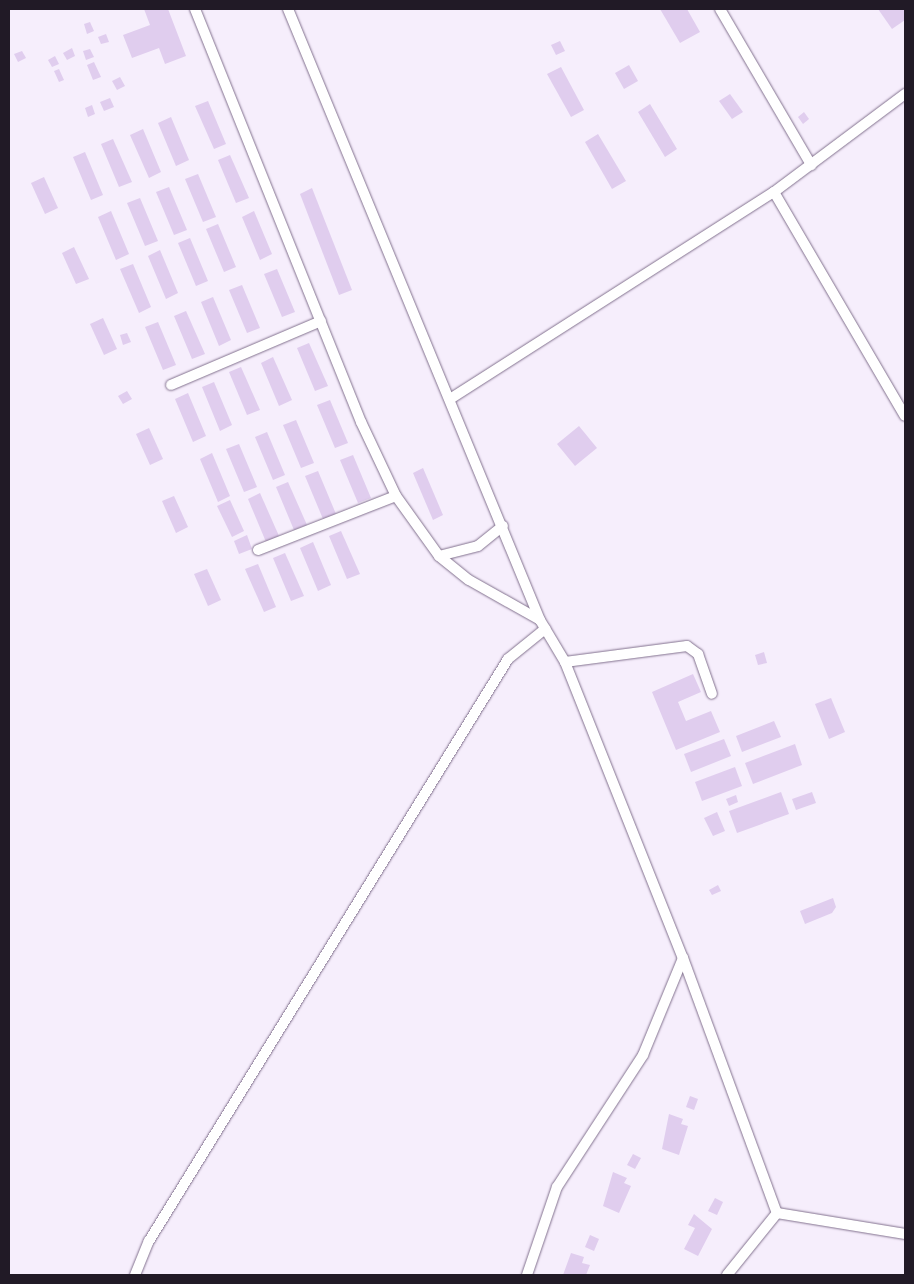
<!DOCTYPE html>
<html>
<head>
<meta charset="utf-8">
<style>
  body { margin:0 }
  #map { position:relative; width:914px; height:1284px; overflow:hidden; background:#f6eefc; font-family:Arial,sans-serif }
  div>[style] { position:absolute }
  [style*='--x'] { left:calc(var(--x)*1px); top:calc(var(--y)*1px); width:calc(var(--w)*1px); rotate:calc(var(--a)*1deg) }
  .building>* { inset:0; background:#e0cdee }
  .roads { filter:drop-shadow(0 0 1px #82718e) drop-shadow(0 0 1px #82718e) }
  .street>* { height:10px; margin:-5px; padding:0 5px; transform-origin:5px; border-radius:5px; background:#fff }
  span { translate:-50% -50%; white-space:nowrap; text-align:center; line-height:1.15; -webkit-text-stroke:5px #fff; paint-order:stroke }
  .frame { position:absolute; inset:0; border:10px solid #211a26; pointer-events:none }
</style>
</head>
<body>
<div id="map">
  <div class="building">
    <i style="clip-path:polygon(144px 9px,168px 9px,186px 56px,165px 64px,159px 48px,132px 58px,123px 35px,150px 25px)"></i>
    <i style="clip-path:polygon(660px 9px,687px 9px,700px 32px,680px 43px)"></i>
    <i style="clip-path:polygon(878px 9px,905px 9px,905px 20px,892px 29px)"></i>
    <i style="clip-path:polygon(90px 22px,94px 31px,87px 34px,84px 24px)"></i>
    <i style="clip-path:polygon(106px 34px,109px 42px,101px 44px,98px 37px)"></i>
    <i style="clip-path:polygon(560px 41px,565px 51px,556px 55px,551px 45px)"></i>
    <i style="clip-path:polygon(72px 48px,75px 56px,67px 60px,63px 53px)"></i>
    <i style="clip-path:polygon(90px 49px,94px 57px,86px 60px,83px 51px)"></i>
    <i style="clip-path:polygon(22px 51px,26px 58px,18px 62px,14px 54px)"></i>
    <i style="clip-path:polygon(55px 56px,59px 64px,52px 67px,48px 60px)"></i>
    <i style="clip-path:polygon(94px 62px,101px 77px,93px 80px,87px 65px)"></i>
    <i style="clip-path:polygon(629px 65px,638px 81px,624px 89px,615px 73px)"></i>
    <i style="clip-path:polygon(561px 67px,584px 110px,571px 117px,547px 74px)"></i>
    <i style="clip-path:polygon(59px 69px,64px 80px,59px 82px,54px 71px)"></i>
    <i style="clip-path:polygon(120px 77px,125px 86px,117px 90px,112px 81px)"></i>
    <i style="clip-path:polygon(730px 94px,743px 112px,732px 119px,719px 101px)"></i>
    <i style="clip-path:polygon(110px 98px,114px 107px,104px 111px,100px 102px)"></i>
    <i style="clip-path:polygon(208px 101px,226px 144px,214px 149px,195px 106px)"></i>
    <i style="clip-path:polygon(650px 104px,677px 149px,665px 157px,638px 112px)"></i>
    <i style="clip-path:polygon(92px 105px,95px 114px,88px 117px,85px 108px)"></i>
    <i style="clip-path:polygon(804px 112px,809px 119px,803px 124px,798px 117px)"></i>
    <i style="clip-path:polygon(171px 117px,189px 160px,176px 166px,158px 123px)"></i>
    <i style="clip-path:polygon(143px 129px,161px 172px,149px 178px,130px 135px)"></i>
    <i style="clip-path:polygon(598px 134px,626px 181px,612px 189px,585px 142px)"></i>
    <i style="clip-path:polygon(113px 139px,132px 182px,119px 187px,101px 144px)"></i>
    <i style="clip-path:polygon(85px 152px,103px 195px,91px 200px,73px 157px)"></i>
    <i style="clip-path:polygon(230px 155px,249px 198px,236px 203px,218px 160px)"></i>
    <i style="clip-path:polygon(198px 174px,216px 217px,203px 222px,185px 179px)"></i>
    <i style="clip-path:polygon(44px 177px,58px 208px,45px 214px,31px 183px)"></i>
    <i style="clip-path:polygon(169px 187px,187px 230px,174px 235px,156px 192px)"></i>
    <i style="clip-path:polygon(312px 188px,352px 290px,339px 295px,300px 194px)"></i>
    <i style="clip-path:polygon(140px 198px,158px 241px,145px 246px,127px 203px)"></i>
    <i style="clip-path:polygon(111px 211px,129px 254px,116px 260px,98px 217px)"></i>
    <i style="clip-path:polygon(254px 211px,272px 254px,260px 260px,242px 217px)"></i>
    <i style="clip-path:polygon(218px 224px,236px 267px,224px 272px,206px 229px)"></i>
    <i style="clip-path:polygon(190px 238px,208px 281px,196px 286px,178px 243px)"></i>
    <i style="clip-path:polygon(74px 247px,89px 279px,76px 284px,62px 253px)"></i>
    <i style="clip-path:polygon(160px 250px,178px 293px,166px 299px,148px 256px)"></i>
    <i style="clip-path:polygon(133px 264px,151px 307px,139px 313px,120px 269px)"></i>
    <i style="clip-path:polygon(277px 269px,295px 312px,282px 317px,264px 274px)"></i>
    <i style="clip-path:polygon(242px 285px,260px 328px,247px 333px,229px 290px)"></i>
    <i style="clip-path:polygon(213px 297px,231px 340px,219px 346px,201px 302px)"></i>
    <i style="clip-path:polygon(186px 311px,205px 354px,192px 359px,174px 316px)"></i>
    <i style="clip-path:polygon(103px 318px,117px 349px,104px 355px,90px 324px)"></i>
    <i style="clip-path:polygon(158px 322px,176px 365px,163px 370px,145px 327px)"></i>
    <i style="clip-path:polygon(127px 333px,131px 342px,123px 345px,120px 335px)"></i>
    <i style="clip-path:polygon(309px 343px,328px 386px,315px 391px,297px 348px)"></i>
    <i style="clip-path:polygon(273px 357px,292px 400px,279px 406px,261px 363px)"></i>
    <i style="clip-path:polygon(241px 367px,260px 410px,247px 415px,229px 372px)"></i>
    <i style="clip-path:polygon(214px 382px,232px 425px,220px 431px,202px 387px)"></i>
    <i style="clip-path:polygon(127px 391px,132px 399px,123px 404px,118px 396px)"></i>
    <i style="clip-path:polygon(188px 393px,206px 436px,193px 442px,175px 399px)"></i>
    <i style="clip-path:polygon(330px 400px,348px 443px,335px 448px,317px 405px)"></i>
    <i style="clip-path:polygon(296px 420px,314px 463px,301px 468px,283px 425px)"></i>
    <i style="clip-path:polygon(579px 426px,597px 448px,575px 466px,557px 444px)"></i>
    <i style="clip-path:polygon(149px 428px,163px 459px,150px 465px,136px 434px)"></i>
    <i style="clip-path:polygon(267px 432px,285px 475px,273px 480px,255px 437px)"></i>
    <i style="clip-path:polygon(239px 444px,257px 487px,244px 492px,226px 449px)"></i>
    <i style="clip-path:polygon(212px 453px,230px 496px,218px 502px,200px 459px)"></i>
    <i style="clip-path:polygon(353px 455px,371px 498px,358px 503px,340px 460px)"></i>
    <i style="clip-path:polygon(423px 468px,443px 515px,433px 520px,413px 473px)"></i>
    <i style="clip-path:polygon(318px 471px,336px 514px,323px 519px,305px 476px)"></i>
    <i style="clip-path:polygon(288px 482px,307px 525px,294px 530px,276px 487px)"></i>
    <i style="clip-path:polygon(260px 493px,279px 536px,266px 542px,248px 499px)"></i>
    <i style="clip-path:polygon(174px 496px,188px 527px,176px 533px,162px 501px)"></i>
    <i style="clip-path:polygon(230px 500px,244px 531px,232px 537px,217px 506px)"></i>
    <i style="clip-path:polygon(341px 531px,360px 574px,347px 579px,329px 536px)"></i>
    <i style="clip-path:polygon(247px 535px,252px 549px,239px 554px,234px 541px)"></i>
    <i style="clip-path:polygon(313px 542px,331px 585px,318px 591px,300px 548px)"></i>
    <i style="clip-path:polygon(285px 553px,304px 596px,291px 601px,273px 558px)"></i>
    <i style="clip-path:polygon(258px 564px,276px 607px,264px 612px,245px 569px)"></i>
    <i style="clip-path:polygon(207px 569px,221px 600px,208px 606px,194px 574px)"></i>
    <i style="clip-path:polygon(764px 652px,767px 663px,758px 665px,755px 655px)"></i>
    <i style="clip-path:polygon(693px 674px,701px 692px,678px 702px,686px 721px,711px 711px,720px 732px,676px 750px,652px 692px)"></i>
    <i style="clip-path:polygon(831px 698px,845px 732px,829px 739px,815px 704px)"></i>
    <i style="clip-path:polygon(774px 721px,781px 737px,742px 752px,736px 736px)"></i>
    <i style="clip-path:polygon(724px 739px,731px 756px,691px 772px,684px 754px)"></i>
    <i style="clip-path:polygon(795px 744px,802px 765px,753px 784px,745px 763px)"></i>
    <i style="clip-path:polygon(735px 767px,742px 786px,702px 801px,695px 782px)"></i>
    <i style="clip-path:polygon(781px 792px,789px 814px,737px 833px,729px 811px)"></i>
    <i style="clip-path:polygon(812px 792px,816px 803px,796px 810px,792px 799px)"></i>
    <i style="clip-path:polygon(736px 795px,738px 802px,729px 806px,726px 799px)"></i>
    <i style="clip-path:polygon(717px 812px,725px 831px,713px 836px,704px 818px)"></i>
    <i style="clip-path:polygon(718px 885px,721px 891px,712px 895px,709px 890px)"></i>
    <i style="clip-path:polygon(833px 898px,836px 907px,832px 913px,805px 924px,800px 911px)"></i>
    <i style="clip-path:polygon(690px 1096px,698px 1099px,694px 1110px,686px 1107px)"></i>
    <i style="clip-path:polygon(669px 1114px,683px 1119px,681px 1124px,688px 1126px,679px 1155px,662px 1149px)"></i>
    <i style="clip-path:polygon(633px 1154px,641px 1158px,635px 1169px,627px 1165px)"></i>
    <i style="clip-path:polygon(613px 1172px,627px 1178px,624px 1183px,631px 1186px,619px 1213px,603px 1206px)"></i>
    <i style="clip-path:polygon(715px 1198px,723px 1202px,717px 1215px,708px 1211px)"></i>
    <i style="clip-path:polygon(694px 1214px,712px 1229px,698px 1256px,684px 1249px,695px 1228px,688px 1225px)"></i>
    <i style="clip-path:polygon(590px 1235px,599px 1239px,594px 1251px,585px 1247px)"></i>
    <i style="clip-path:polygon(571px 1253px,584px 1257px,582px 1263px,590px 1265px,586px 1275px,563px 1275px)"></i>
  </div>
  <div class="roads">
    <div class="street">
      <i style="--x:195;--y:9;--w:445;--a:68.1"></i>
      <i style="--x:361;--y:422;--w:82;--a:64.7"></i>
      <i style="--x:396;--y:496;--w:74;--a:54.4"></i>
      <i style="--x:439;--y:556;--w:38;--a:39"></i>
      <i style="--x:469;--y:580;--w:81;--a:29.4"></i>
      <i style="--x:288;--y:9;--w:661;--a:67.59"></i>
      <i style="--x:540;--y:620;--w:49;--a:59.2"></i>
      <i style="--x:565;--y:662;--w:319;--a:68.3"></i>
      <i style="--x:683;--y:958;--w:272;--a:69.8"></i>
      <i style="--x:720;--y:9;--w:181;--a:59.7"></i>
      <i style="--x:774;--y:192;--w:259;--a:59.7"></i>
      <i style="--x:171;--y:385;--w:163;--a:-23.1"></i>
      <i style="--x:450;--y:399;--w:384;--a:-32.6"></i>
      <i style="--x:774;--y:192;--w:164;--a:-36.8"></i>
      <i style="--x:258;--y:550;--w:148;--a:-21.4"></i>
      <i style="--x:439;--y:556;--w:40;--a:-14.4"></i>
      <i style="--x:478;--y:546;--w:32;--a:-39"></i>
      <i style="--x:565;--y:662;--w:123;--a:-7.5"></i>
      <i style="--x:687;--y:646;--w:14;--a:36"></i>
      <i style="--x:698;--y:654;--w:42;--a:70.7"></i>
      <i style="--x:777;--y:1213;--w:130;--a:9.3"></i>
      <i style="--x:135;--y:1275;--w:37;--a:-68"></i>
      <i style="--x:149;--y:1241;--w:684;--a:-58.33"></i>
      <i style="--x:508;--y:659;--w:48;--a:-39"></i>
      <i style="--x:527;--y:1275;--w:93;--a:-71.2"></i>
      <i style="--x:557;--y:1187;--w:158;--a:-56.9"></i>
      <i style="--x:643;--y:1055;--w:105;--a:-67.6"></i>
      <i style="--x:727;--y:1275;--w:80;--a:-51.1"></i>
    </div>
  </div>
  <div class="frame"></div>
</div>
</body>
</html>
